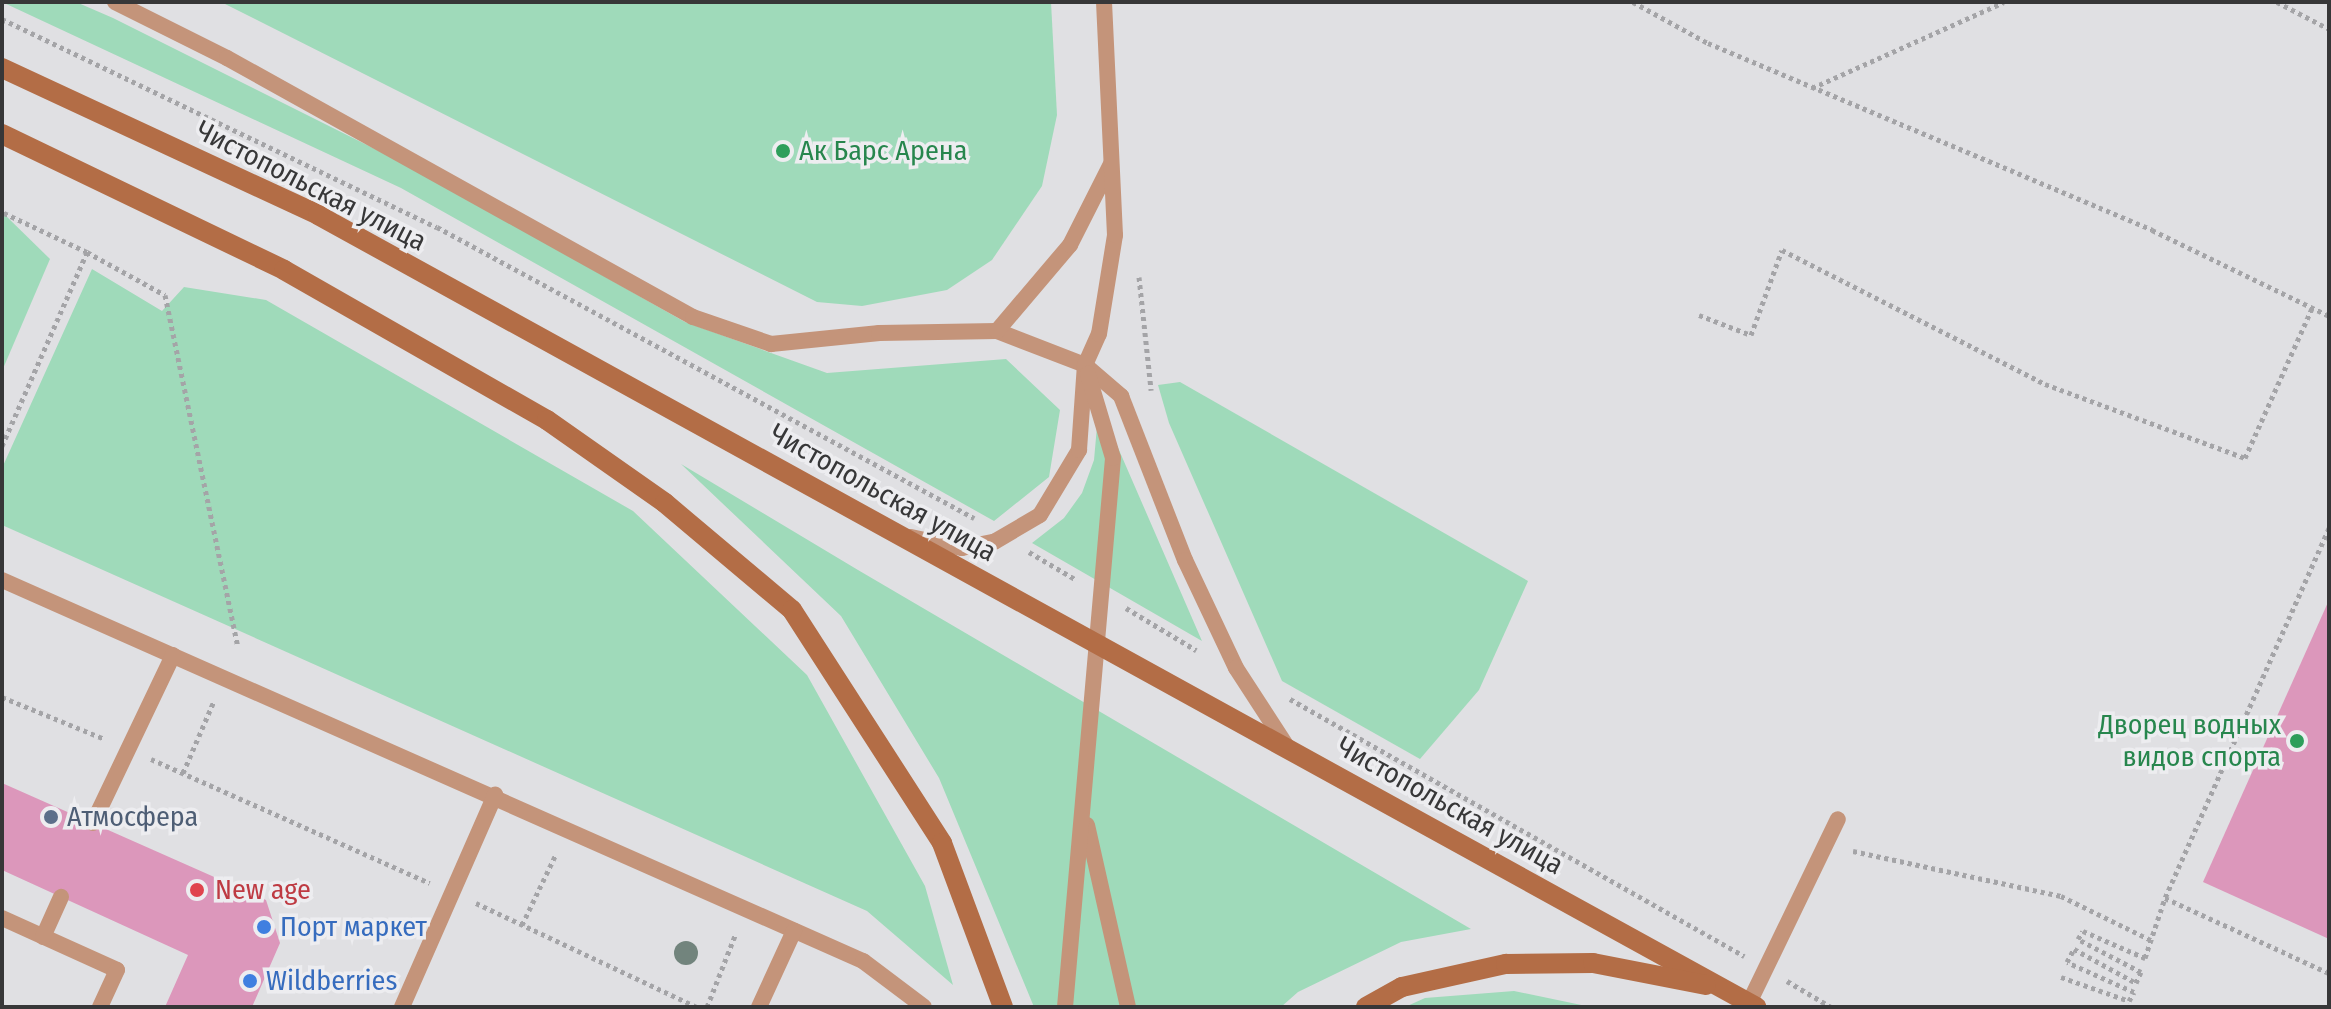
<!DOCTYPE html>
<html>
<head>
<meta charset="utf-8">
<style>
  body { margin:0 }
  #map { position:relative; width:2331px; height:1009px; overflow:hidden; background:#e0e0e3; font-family:"Fira Sans Condensed",sans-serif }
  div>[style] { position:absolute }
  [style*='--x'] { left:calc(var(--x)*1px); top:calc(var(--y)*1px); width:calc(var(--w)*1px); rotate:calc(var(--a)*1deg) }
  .green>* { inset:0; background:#9fdaba }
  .building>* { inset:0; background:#dc97bb }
  .path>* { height:5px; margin-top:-2.5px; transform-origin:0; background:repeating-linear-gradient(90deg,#a4a4a7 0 4px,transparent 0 8px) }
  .lane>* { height:16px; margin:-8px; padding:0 8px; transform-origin:8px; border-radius:8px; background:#c4947a }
  .secondary>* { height:20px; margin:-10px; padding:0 10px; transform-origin:10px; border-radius:10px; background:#b36d46 }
  .trees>* { width:24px; height:24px; margin:-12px; border-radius:50%; background:#72847d }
  .dots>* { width:22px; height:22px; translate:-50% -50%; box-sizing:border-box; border:4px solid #ededf0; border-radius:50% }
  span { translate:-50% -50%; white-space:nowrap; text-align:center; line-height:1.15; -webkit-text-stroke:7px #ededf0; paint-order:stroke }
  .leisure-label { font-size:28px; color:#27864d }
  .left { translate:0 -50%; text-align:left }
  .right { translate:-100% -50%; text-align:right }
  .street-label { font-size:28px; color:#373738 }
  .service-label { font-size:28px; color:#4e5e75 }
  .health-label { font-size:28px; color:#be3a42 }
  .shop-label { font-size:28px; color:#366cbe }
  .frame { position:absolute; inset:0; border:4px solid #373738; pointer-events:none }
</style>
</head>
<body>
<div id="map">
  <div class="green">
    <i style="clip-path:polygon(2px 2px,76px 2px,113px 18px,413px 168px,685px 322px,827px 373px,1006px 359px,1060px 410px,1049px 477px,994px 521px,401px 188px)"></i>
    <i style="clip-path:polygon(221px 2px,1051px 2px,1057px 115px,1042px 186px,992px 260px,947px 290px,862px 306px,817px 302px)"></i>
    <i style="clip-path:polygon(2px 212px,50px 259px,2px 371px)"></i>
    <i style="clip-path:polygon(92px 269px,162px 311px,184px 287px,266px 300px,633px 511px,807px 675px,925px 886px,953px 985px,867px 911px,2px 525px,2px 468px)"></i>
    <i style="clip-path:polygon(1180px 382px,1528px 581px,1479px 690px,1420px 759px,1282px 681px,1169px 423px,1158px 385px)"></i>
    <i style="clip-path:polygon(1099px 404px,1202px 641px,1032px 543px,1064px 518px,1082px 493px,1094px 460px)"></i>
    <i style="clip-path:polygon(681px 464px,858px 570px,1471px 929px,1401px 942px,1298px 992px,1281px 1007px,1034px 1007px,939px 778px,841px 616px)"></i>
    <i style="clip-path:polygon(1514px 991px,1591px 1007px,1405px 1007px,1425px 998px)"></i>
  </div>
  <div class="building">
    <i style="clip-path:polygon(2329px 600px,2329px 939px,2203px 882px)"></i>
    <i style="clip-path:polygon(2px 783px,266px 900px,280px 943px,252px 1007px,165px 1007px,188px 955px,2px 870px)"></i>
  </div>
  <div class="path">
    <i style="--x:1633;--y:2;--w:85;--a:28.7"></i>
    <i style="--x:1708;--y:43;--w:482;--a:22.8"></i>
    <i style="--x:2152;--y:230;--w:197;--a:25.9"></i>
    <i style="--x:2277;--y:2;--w:59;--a:27.4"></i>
    <i style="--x:2;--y:19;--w:482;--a:25.6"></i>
    <i style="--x:437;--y:227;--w:611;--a:28.45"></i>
    <i style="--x:1812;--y:88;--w:210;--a:-24.1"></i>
    <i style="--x:87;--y:252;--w:89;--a:28.9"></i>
    <i style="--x:165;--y:295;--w:359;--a:78.3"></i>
    <i style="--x:1139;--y:277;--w:114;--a:83.9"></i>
    <i style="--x:1699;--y:315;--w:56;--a:21"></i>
    <i style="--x:1751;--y:335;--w:90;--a:-70"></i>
    <i style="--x:1782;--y:250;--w:295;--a:27"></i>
    <i style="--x:2045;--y:384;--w:213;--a:20.3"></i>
    <i style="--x:2245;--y:458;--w:164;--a:-65.9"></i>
    <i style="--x:2;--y:446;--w:212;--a:-66.3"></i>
    <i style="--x:87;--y:252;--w:94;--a:-154.8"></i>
    <i style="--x:2329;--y:528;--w:405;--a:113.9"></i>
    <i style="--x:2165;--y:898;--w:180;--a:24.6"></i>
    <i style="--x:1029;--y:552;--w:53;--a:30.4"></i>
    <i style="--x:1126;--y:608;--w:82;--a:31"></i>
    <i style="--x:2;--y:697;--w:111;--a:22.2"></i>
    <i style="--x:1290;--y:699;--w:522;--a:29.51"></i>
    <i style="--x:151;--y:759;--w:305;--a:24"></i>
    <i style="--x:183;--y:773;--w:78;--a:-66.7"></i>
    <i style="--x:1853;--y:851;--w:213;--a:12.2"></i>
    <i style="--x:2061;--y:896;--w:102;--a:26.1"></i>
    <i style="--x:476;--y:903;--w:244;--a:25.2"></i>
    <i style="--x:522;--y:925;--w:79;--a:-64.4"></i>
    <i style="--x:2061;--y:977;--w:72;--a:19.4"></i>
    <i style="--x:2129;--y:1001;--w:10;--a:-61"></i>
    <i style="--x:2134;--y:992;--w:73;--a:-155.9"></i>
    <i style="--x:2067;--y:962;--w:15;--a:-62"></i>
    <i style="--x:2074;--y:949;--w:71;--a:28.7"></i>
    <i style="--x:2136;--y:983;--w:12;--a:-66"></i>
    <i style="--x:2141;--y:972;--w:71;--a:-152.4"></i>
    <i style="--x:2078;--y:939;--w:9;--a:-58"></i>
    <i style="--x:2083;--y:931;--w:68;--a:23.5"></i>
    <i style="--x:2145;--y:958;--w:63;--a:-71.6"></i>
    <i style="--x:1787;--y:981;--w:51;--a:30.6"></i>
    <i style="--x:707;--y:1007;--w:79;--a:-68.6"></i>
  </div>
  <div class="lane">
    <i style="--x:115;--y:2;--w:125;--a:26.6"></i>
    <i style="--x:227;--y:58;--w:533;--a:29.07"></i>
    <i style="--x:693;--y:317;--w:83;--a:19.1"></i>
    <i style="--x:771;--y:344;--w:109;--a:-5.8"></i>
    <i style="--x:879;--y:333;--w:118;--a:-1"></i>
    <i style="--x:997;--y:331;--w:94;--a:21.1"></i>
    <i style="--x:1085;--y:365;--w:48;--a:40.7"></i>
    <i style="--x:1121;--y:396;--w:176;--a:68.7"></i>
    <i style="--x:1185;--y:560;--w:119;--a:64.7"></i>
    <i style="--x:1236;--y:668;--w:99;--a:57"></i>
    <i style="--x:997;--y:331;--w:113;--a:-49.7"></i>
    <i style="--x:1070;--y:245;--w:91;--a:-63.2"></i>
    <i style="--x:911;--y:537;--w:52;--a:12.2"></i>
    <i style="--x:962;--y:548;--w:33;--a:-11"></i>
    <i style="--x:994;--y:542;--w:53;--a:-30.4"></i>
    <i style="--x:1040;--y:515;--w:76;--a:-59"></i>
    <i style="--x:1079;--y:450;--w:85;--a:-86"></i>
    <i style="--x:1085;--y:365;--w:34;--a:-66"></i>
    <i style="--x:1099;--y:334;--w:100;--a:-80.8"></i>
    <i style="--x:1115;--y:235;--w:233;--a:-92.7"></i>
    <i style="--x:2;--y:580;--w:942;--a:23.87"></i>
    <i style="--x:863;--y:961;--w:76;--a:37"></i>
    <i style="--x:93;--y:823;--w:186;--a:-64.5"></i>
    <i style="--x:1087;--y:825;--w:187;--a:77.3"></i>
    <i style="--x:2;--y:918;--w:126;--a:24.3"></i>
    <i style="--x:117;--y:970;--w:41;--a:114.7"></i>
    <i style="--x:43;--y:937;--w:44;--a:-65.8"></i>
    <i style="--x:1749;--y:1003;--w:204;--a:-64.2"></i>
    <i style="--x:402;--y:1007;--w:232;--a:-66.3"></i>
    <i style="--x:759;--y:1007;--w:84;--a:-65.3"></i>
    <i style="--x:1065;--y:1007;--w:551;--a:-85"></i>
    <i style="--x:1113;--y:458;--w:88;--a:-106.6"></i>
  </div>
  <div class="secondary">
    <i style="--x:2;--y:68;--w:349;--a:24.9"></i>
    <i style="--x:318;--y:215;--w:1642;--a:28.84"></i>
    <i style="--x:2;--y:134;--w:313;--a:25.7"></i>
    <i style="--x:284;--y:270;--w:303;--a:29.7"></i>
    <i style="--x:547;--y:420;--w:144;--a:35.1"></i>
    <i style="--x:665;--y:503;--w:166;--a:40.1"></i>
    <i style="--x:792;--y:610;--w:277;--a:57.2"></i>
    <i style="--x:942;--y:843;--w:175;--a:69.6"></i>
    <i style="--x:1366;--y:1007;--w:41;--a:-29.1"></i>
    <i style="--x:1402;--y:987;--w:107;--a:-12.5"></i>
    <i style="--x:1506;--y:964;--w:87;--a:-0.7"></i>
    <i style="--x:1593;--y:963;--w:115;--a:11"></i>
  </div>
  <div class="trees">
    <i style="left:686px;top:953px"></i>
  </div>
  <div class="dots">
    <i style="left:783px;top:151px;background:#2e9e5b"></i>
    <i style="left:2297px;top:741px;background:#2e9e5b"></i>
    <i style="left:51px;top:817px;background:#5c6f8a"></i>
    <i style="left:197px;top:890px;background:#e0444e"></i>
    <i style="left:264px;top:927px;background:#3f7fe0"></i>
    <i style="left:250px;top:981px;background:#3f7fe0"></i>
  </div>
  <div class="leisure-label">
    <span class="left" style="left:799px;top:151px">Ак Барс Арена</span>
    <span class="right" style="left:2281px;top:741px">Дворец водных<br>видов спорта</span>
  </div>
  <div class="street-label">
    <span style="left:311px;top:186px;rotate:27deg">Чистопольская улица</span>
    <span style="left:883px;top:493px;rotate:29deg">Чистопольская улица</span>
    <span style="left:1450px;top:806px;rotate:29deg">Чистопольская улица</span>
  </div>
  <div class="service-label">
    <span class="left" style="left:67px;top:817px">Атмосфера</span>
  </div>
  <div class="health-label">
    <span class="left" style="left:215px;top:890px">New age</span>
  </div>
  <div class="shop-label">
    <span class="left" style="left:280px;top:927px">Порт маркет</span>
    <span class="left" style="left:266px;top:981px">Wildberries</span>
  </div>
  <div class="frame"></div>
</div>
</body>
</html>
